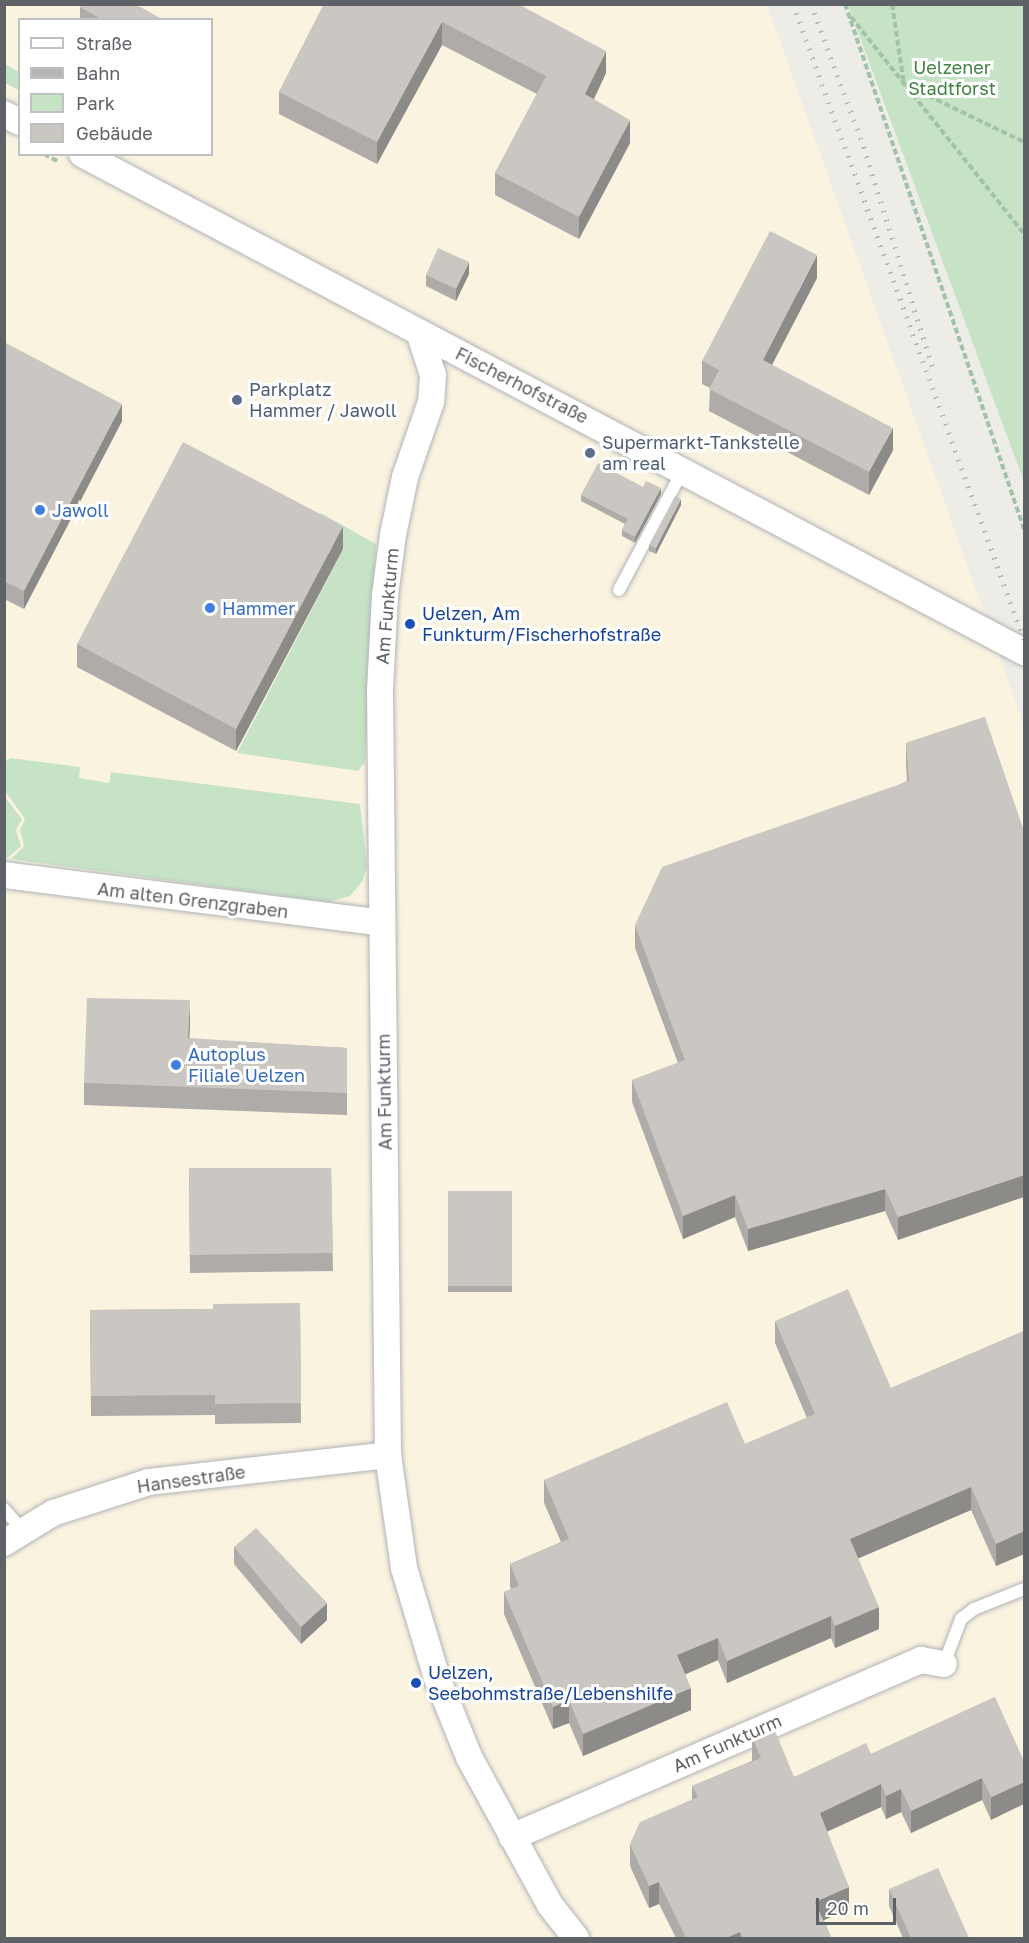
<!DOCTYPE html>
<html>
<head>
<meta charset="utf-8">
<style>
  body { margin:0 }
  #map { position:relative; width:1029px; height:1943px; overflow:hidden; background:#eeece7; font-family:"Golos Text",sans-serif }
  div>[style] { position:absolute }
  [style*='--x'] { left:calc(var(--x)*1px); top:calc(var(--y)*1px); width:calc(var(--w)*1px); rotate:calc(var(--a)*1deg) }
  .commercial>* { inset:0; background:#faf3e0 }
  .green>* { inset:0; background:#c7e3c6 }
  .path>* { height:4px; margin-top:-2px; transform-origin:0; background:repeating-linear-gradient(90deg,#a0c3a9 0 6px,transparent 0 9px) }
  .roads { filter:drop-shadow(0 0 2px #b1b3b7) drop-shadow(0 0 2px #b1b3b7) }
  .service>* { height:12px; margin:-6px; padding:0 6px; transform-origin:6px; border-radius:6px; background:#fff }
  .minor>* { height:26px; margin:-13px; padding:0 13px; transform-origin:13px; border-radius:13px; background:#fff }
  .rail>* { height:4.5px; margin-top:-2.25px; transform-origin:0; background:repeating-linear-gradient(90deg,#b4b5b5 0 1.5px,transparent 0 9.5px) }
  .wall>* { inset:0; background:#aeaba8 }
  .shaded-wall>* { inset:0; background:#8d8b88 }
  .building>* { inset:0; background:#cac7c3 }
  .dots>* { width:16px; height:16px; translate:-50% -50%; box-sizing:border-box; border:3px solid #fff; border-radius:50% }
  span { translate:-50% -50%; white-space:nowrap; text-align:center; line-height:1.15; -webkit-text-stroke:6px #fff; paint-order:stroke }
  .park-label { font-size:18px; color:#418141 }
  .street-label { font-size:18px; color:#5e6165 }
  .service-label { font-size:18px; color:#4e5e75 }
  .left { translate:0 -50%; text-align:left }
  .shop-label { font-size:18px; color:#366cbe }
  .transit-label { font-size:18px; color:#164399 }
  .frame { position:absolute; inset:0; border:6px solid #5e6165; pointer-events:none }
  .legend { position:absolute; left:18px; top:18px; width:195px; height:138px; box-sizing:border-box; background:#fff; border:2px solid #bfc0c1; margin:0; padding:8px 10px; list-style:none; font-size:18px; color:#5e6165 }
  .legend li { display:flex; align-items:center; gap:12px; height:30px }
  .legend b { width:30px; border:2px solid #bfc0c1 }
  .scale { position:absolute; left:816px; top:1898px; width:80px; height:27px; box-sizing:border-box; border:3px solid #5e6165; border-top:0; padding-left:8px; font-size:18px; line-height:21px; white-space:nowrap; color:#5e6165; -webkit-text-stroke:4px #fff; paint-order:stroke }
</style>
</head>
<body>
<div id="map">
  <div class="commercial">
    <i style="clip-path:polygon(evenodd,5px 5px,767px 5px,1024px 725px,1024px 1938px,5px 1938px,5px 5px,20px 20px,212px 20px,212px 154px,20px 154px,20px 20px)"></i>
  </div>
  <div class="green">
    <i style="clip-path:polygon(848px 5px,1024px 5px,1024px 482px)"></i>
    <i style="clip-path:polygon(5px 64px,19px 72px,19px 90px,5px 83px)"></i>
    <i style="clip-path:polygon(321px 513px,376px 544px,365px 762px,358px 771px,237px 753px,344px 548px,313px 530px)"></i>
    <i style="clip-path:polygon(10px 758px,80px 767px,79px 778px,109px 783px,111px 772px,360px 804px,367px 866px,362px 882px,350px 896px,329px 902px,11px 859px,24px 846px,20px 830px,25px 819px,5px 791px,5px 762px)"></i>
    <i style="clip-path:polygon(4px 796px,22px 819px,16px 830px,21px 846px,5px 860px)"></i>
  </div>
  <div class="path">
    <i style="--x:845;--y:4;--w:555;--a:71.17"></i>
    <i style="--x:892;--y:4;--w:81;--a:81.5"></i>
    <i style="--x:904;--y:84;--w:133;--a:25.8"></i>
    <i style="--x:851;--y:17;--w:278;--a:51.4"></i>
    <i style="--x:44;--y:154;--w:15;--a:28"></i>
  </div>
  <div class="roads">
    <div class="service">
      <i style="--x:619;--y:590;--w:136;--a:-61.9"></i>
      <i style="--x:4;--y:1509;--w:28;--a:49"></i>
      <i style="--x:944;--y:1664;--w:48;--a:-69.3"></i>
      <i style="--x:961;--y:1619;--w:16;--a:-38"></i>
      <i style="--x:974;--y:1609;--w:54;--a:-21.8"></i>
    </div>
    <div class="minor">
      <i style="--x:4;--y:114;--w:18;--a:27"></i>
      <i style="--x:82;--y:154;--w:1066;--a:27.86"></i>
      <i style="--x:419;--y:332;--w:45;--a:72"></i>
      <i style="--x:433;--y:375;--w:27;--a:94"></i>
      <i style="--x:431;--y:402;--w:79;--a:109.1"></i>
      <i style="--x:405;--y:477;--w:59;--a:101.7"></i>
      <i style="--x:393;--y:535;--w:61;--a:97.6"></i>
      <i style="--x:385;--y:595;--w:97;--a:93"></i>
      <i style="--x:380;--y:692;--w:763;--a:89.4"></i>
      <i style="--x:388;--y:1455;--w:114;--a:81.9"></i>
      <i style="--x:404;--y:1568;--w:115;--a:73.3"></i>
      <i style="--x:437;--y:1678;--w:85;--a:67.9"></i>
      <i style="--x:469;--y:1757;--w:169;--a:61.3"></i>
      <i style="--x:550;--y:1905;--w:42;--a:51.8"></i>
      <i style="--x:4;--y:875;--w:381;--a:7.2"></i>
      <i style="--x:4;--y:1543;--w:57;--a:-31.5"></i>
      <i style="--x:53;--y:1513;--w:101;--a:-17.9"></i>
      <i style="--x:149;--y:1482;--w:241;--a:-6.4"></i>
      <i style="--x:512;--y:1837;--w:446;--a:-23.4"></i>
      <i style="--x:921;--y:1660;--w:23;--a:10"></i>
    </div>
  </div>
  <div class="rail">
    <i style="--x:793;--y:4;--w:676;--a:70.01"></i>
    <i style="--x:811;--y:4;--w:153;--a:69.7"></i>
    <i style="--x:864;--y:147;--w:232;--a:72.7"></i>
  </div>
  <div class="wall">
    <i style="clip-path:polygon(324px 4px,518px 4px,606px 73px,594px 99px,630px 143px,579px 239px,495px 195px,495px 173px,537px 94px,442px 45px,377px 164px,279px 114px,279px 92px)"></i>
    <i style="clip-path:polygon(80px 7px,140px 7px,163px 20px,80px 20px)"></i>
    <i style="clip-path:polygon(469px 274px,456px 301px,426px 286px,426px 275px)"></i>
    <i style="clip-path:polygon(817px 278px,772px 365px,893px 450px,869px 495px,709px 411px,710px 388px,702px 384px,702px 361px)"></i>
    <i style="clip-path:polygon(4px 342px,122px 421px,24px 609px,4px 599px)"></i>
    <i style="clip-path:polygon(643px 487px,661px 494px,635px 543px,622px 536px,622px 530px,625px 524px,581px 501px,581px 495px)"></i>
    <i style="clip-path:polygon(681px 505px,656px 554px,649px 551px,649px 545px)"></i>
    <i style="clip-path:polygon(343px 549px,236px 751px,77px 667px,77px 644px)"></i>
    <i style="clip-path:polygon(985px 717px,898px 1240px,885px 1211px,748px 1251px,735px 1217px,683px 1239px,632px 1102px,632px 1080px,678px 1063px,635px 948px,635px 925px,907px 781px,906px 765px,906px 743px)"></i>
    <i style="clip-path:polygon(190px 1022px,189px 1039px,347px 1048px,347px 1115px,84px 1105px,84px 1083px)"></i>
    <i style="clip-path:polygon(189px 1168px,331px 1168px,333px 1271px,190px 1273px)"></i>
    <i style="clip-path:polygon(448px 1191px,512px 1191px,512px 1292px,448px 1292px)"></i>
    <i style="clip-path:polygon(300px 1303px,301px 1423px,215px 1424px,215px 1415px,91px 1416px,90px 1310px,213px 1309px)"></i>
    <i style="clip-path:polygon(775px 1321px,891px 1388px,1024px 1331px,1024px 1554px,996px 1566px,971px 1510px,858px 1558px,879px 1629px,835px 1648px,831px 1638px,727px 1683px,718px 1660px,685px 1674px,691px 1710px,583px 1756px,569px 1723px,553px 1729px,504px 1614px,504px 1592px,511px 1589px,510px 1586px,510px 1564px,561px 1542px,544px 1503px,544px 1480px,745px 1444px,807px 1418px,775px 1343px)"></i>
    <i style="clip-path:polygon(234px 1547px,327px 1620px,301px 1644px,234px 1564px)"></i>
    <i style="clip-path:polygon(995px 1697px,991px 1820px,982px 1800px,911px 1833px,901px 1812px,886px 1819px,881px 1807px,827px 1831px,849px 1909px,824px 1920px,831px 1938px,676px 1938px,659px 1904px,649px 1908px,630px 1866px,630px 1844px,692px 1800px,692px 1786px,752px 1761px,752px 1737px,794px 1777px,871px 1754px)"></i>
    <i style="clip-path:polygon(889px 1889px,969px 1938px,903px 1938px,889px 1906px)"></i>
  </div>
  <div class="shaded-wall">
    <i style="clip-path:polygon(442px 22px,442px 45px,377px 164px,377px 142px)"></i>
    <i style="clip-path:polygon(606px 51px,606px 73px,585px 117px,585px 94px)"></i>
    <i style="clip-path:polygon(630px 120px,630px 143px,579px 239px,579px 217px)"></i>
    <i style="clip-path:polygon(817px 255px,817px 278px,763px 382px,763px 360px)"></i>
    <i style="clip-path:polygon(469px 262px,469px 274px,456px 301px,456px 289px)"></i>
    <i style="clip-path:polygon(122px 404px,122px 421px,24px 609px,24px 591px)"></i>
    <i style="clip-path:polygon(893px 428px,893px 450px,869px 495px,869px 472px)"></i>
    <i style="clip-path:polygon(661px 488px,661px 494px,635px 543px,635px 537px)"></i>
    <i style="clip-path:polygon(681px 499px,681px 505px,656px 554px,656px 548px)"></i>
    <i style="clip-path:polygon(343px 526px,343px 549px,236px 751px,236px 729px)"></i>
    <i style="clip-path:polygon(190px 1000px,190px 1022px,188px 1061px,188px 1038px)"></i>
    <i style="clip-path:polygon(1024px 1175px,1024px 1197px,898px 1240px,898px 1217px)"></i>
    <i style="clip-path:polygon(885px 1189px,885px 1211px,748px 1251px,748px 1229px)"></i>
    <i style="clip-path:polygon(735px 1195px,735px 1217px,683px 1239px,683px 1216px)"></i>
    <i style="clip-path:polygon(971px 1487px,971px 1510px,850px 1562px,850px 1539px)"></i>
    <i style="clip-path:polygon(1024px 1531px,1024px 1554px,996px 1566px,996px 1544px)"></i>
    <i style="clip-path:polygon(327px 1603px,327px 1620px,301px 1644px,301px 1627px)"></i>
    <i style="clip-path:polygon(879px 1607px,879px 1629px,835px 1648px,835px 1626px)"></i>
    <i style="clip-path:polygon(831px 1616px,831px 1638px,727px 1683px,727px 1661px)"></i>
    <i style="clip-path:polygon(718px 1638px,718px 1660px,677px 1678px,677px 1655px)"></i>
    <i style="clip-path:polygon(691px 1688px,691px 1710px,583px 1756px,583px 1734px)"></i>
    <i style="clip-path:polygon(569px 1700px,569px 1723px,553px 1729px,553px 1707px)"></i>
    <i style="clip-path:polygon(982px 1778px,982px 1800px,911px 1833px,911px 1811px)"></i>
    <i style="clip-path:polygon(1024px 1782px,1024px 1804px,991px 1820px,991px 1797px)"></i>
    <i style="clip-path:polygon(881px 1784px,881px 1807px,820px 1835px,820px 1813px)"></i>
    <i style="clip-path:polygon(901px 1789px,901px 1812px,886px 1819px,886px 1796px)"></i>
    <i style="clip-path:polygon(659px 1882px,659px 1904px,649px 1908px,649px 1886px)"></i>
    <i style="clip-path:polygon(849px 1887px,849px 1909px,815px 1924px,815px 1902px)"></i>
    <i style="clip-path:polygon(740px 1932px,740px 1938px,726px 1938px)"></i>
  </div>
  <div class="building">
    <i style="clip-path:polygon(81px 4px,134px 4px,163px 20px,103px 20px,80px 7px)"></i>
    <i style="clip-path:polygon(324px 4px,518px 4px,606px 51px,585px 94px,630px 120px,579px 217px,495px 173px,546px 76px,442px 22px,377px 142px,279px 92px)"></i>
    <i style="clip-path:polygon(770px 231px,817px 255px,763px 360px,893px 428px,869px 472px,709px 389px,719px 370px,702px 361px)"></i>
    <i style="clip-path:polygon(438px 248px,469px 262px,456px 289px,426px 275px)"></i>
    <i style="clip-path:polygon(4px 342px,122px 404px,24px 591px,4px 581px)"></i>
    <i style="clip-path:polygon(183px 442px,343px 526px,236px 729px,77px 644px)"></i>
    <i style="clip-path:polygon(598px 463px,643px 487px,646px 481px,661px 488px,635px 537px,622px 530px,628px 519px,581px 495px)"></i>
    <i style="clip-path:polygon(675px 496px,681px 499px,656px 548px,649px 545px)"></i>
    <i style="clip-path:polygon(985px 717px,1024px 831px,1024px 1175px,898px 1217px,885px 1189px,748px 1229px,735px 1195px,683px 1216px,632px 1080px,685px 1060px,635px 925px,662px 867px,909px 781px,906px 743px)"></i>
    <i style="clip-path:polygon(87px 998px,190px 1000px,188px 1038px,347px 1048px,347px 1093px,84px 1083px)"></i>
    <i style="clip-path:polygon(189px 1168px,331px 1168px,333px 1253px,190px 1255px)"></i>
    <i style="clip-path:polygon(448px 1191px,512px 1191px,512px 1286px,448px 1286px)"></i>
    <i style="clip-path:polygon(848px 1289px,891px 1388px,1024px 1331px,1024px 1531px,996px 1544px,971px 1487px,850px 1539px,879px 1607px,835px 1626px,831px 1616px,727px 1661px,718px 1638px,677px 1655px,691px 1688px,583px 1734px,569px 1700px,553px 1707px,504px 1592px,519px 1586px,510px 1564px,569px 1539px,544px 1480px,727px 1402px,745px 1444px,815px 1414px,775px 1321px)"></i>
    <i style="clip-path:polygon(300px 1303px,301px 1403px,215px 1404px,215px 1395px,91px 1396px,90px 1310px,213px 1309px,213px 1304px)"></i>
    <i style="clip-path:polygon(256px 1528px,327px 1603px,301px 1627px,234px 1547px)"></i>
    <i style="clip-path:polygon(995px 1697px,1024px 1761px,1024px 1782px,991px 1797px,982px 1778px,911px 1811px,901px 1789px,886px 1796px,881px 1784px,820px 1813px,849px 1887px,815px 1902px,831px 1937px,827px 1938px,743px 1938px,740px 1932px,726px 1938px,686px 1938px,659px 1882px,649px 1886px,630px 1844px,640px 1822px,698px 1797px,692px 1786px,761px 1758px,752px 1737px,774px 1728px,794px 1777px,866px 1743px,871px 1754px)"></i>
    <i style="clip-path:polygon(938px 1868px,969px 1938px,911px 1938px,889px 1889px)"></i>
  </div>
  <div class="dots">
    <i style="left:237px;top:400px;background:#5c6f8a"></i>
    <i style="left:590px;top:453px;background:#5c6f8a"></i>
    <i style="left:40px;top:510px;background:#3f7fe0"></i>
    <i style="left:210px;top:608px;background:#3f7fe0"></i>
    <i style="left:410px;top:624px;background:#1a4fb4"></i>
    <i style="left:176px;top:1065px;background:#3f7fe0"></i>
    <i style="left:416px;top:1683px;background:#1a4fb4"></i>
  </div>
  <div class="park-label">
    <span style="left:952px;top:78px">Uelzener<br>Stadtforst</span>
  </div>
  <div class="street-label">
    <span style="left:522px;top:385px;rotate:27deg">Fischerhofstraße</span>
    <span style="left:387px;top:606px;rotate:-85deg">Am Funkturm</span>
    <span style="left:193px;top:900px;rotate:7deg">Am alten Grenzgraben</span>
    <span style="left:384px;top:1092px;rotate:-91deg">Am Funkturm</span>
    <span style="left:191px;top:1479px;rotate:-8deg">Hansestraße</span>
    <span style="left:727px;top:1743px;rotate:-24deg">Am Funkturm</span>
  </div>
  <div class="service-label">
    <span class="left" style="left:249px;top:400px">Parkplatz<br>Hammer / Jawoll</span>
    <span class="left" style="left:602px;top:453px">Supermarkt-Tankstelle<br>am real</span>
  </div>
  <div class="shop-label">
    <span class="left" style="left:52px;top:510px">Jawoll</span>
    <span class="left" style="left:222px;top:608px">Hammer</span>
    <span class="left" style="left:188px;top:1065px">Autoplus<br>Filiale Uelzen</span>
  </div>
  <div class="transit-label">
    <span class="left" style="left:422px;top:624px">Uelzen, Am<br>Funkturm/Fischerhofstraße</span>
    <span class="left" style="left:428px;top:1683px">Uelzen,<br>Seebohmstraße/Lebenshilfe</span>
  </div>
  <div class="frame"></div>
  <ul class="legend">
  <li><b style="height:8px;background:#fff"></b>Straße</li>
  <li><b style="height:8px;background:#b4b5b5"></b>Bahn</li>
  <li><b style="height:16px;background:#c7e3c6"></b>Park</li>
  <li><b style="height:16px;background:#cac7c3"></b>Gebäude</li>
  </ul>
  <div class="scale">20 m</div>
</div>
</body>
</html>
